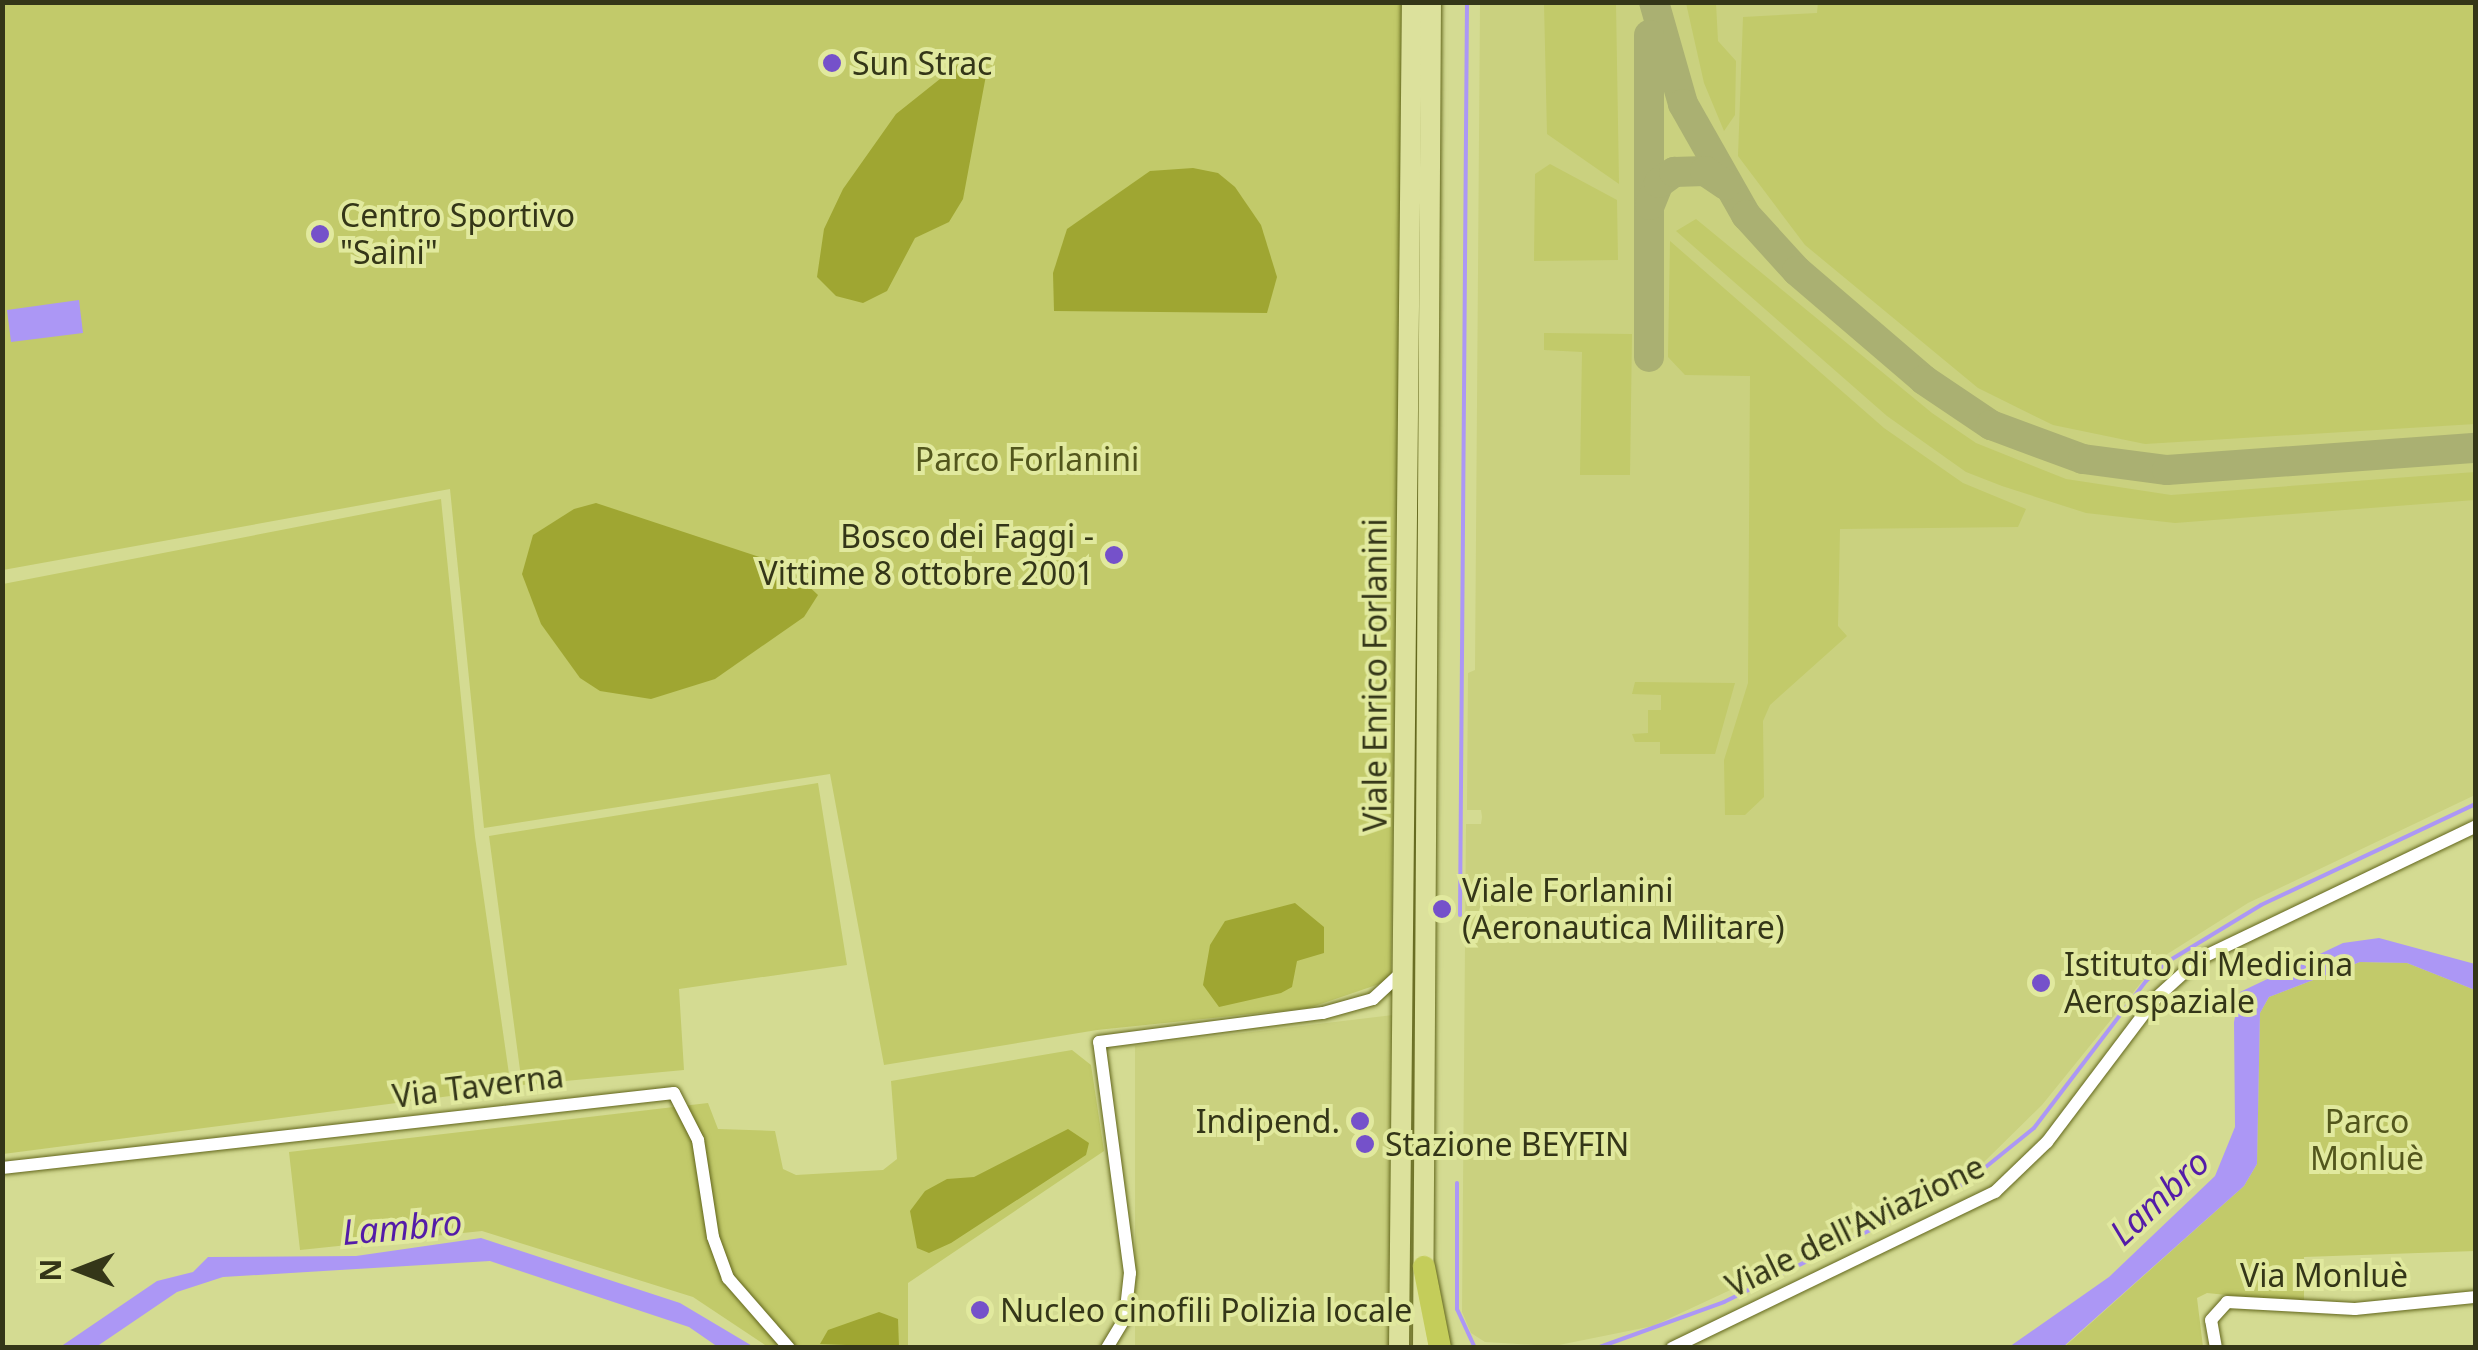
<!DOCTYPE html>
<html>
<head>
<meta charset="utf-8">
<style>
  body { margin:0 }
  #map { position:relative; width:2478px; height:1350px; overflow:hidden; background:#d4db92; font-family:"Noto Sans",sans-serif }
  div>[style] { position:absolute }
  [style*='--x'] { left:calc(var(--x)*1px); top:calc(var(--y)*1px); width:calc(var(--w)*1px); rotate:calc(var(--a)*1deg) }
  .built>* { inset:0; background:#cad17f }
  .green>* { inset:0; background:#c2ca6a }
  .forest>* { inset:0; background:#9fa632 }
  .water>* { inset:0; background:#ac97f5 }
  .stream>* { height:4px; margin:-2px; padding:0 2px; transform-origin:2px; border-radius:2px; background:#ac97f5 }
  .taxiway>* { height:30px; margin:-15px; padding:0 15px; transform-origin:15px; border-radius:15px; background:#aab072 }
  .roads { filter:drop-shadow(0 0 2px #62661c) drop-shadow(0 0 2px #62661c) }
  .minor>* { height:12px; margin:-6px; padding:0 6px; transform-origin:6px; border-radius:6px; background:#fff }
  .primary>* { height:20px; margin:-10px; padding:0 10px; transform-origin:10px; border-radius:10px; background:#dce19c }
  .motorway>* { height:22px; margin:-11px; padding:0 11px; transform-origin:11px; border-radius:11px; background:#c4cd5a }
  .dots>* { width:28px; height:28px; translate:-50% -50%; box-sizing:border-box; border:5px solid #e1e99e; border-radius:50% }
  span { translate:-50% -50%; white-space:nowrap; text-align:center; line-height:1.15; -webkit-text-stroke:8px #e1e99e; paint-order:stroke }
  .poi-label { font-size:32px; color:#343618 }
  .left { translate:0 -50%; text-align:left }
  .right { translate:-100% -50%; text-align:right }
  .park-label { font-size:32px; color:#53571d }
  .street-label { font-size:32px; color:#343618 }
  .water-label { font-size:35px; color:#541ca8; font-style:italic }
  .frame { position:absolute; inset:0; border:5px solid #343618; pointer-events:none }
  .north { position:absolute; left:30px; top:1220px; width:100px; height:100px; -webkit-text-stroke:8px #e1e99e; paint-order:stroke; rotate:270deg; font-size:28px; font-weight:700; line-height:40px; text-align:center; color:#343618 }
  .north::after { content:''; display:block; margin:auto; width:35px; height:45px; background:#343618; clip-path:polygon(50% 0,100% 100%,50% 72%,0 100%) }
</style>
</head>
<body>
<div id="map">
  <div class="built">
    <i style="clip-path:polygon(1480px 3px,2475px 3px,2475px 795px,2248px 903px,2161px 958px,2042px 1105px,1983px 1163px,1796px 1263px,1793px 1250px,1769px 1250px,1769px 1272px,1653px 1326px,1554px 1346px,1485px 1342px,1471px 1333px,1462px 1312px,1466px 824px,1481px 824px,1482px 817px,1481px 810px,1467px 810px,1468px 673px,1475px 670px)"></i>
    <i style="clip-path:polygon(1393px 1015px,1389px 1347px,1135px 1347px,1135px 1046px)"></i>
  </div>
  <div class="green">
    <i style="clip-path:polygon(1818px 2px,2475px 3px,2475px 424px,2145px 444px,2053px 425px,1978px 388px,1805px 245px,1738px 156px,1743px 17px,1817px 13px)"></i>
    <i style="clip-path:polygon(3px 3px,1404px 3px,1391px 980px,1309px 1008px,1097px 1030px,884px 1065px,830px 774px,484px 828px,450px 489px,3px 570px)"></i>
    <i style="clip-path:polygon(1544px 3px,1616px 3px,1619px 184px,1547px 134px)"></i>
    <i style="clip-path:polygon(1686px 3px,1716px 3px,1718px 41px,1736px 61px,1735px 115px,1724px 131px,1704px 83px)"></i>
    <i style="clip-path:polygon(1550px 164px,1617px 200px,1618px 260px,1534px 261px,1535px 174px)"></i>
    <i style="clip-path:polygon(1696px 219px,1932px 413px,1976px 443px,2066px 479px,2171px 495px,2475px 472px,2475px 500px,2175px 523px,2086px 513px,2002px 486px,1966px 472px,1887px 416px,1676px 231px)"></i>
    <i style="clip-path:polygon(1670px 241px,1884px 428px,1963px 483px,2026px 509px,2018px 527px,1840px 529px,1838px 626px,1847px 636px,1770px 705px,1763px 721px,1764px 797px,1745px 815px,1725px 815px,1724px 760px,1748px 683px,1750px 376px,1685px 375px,1668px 357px)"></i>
    <i style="clip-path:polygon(1544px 333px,1632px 334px,1630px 475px,1580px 475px,1582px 352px,1544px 350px)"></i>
    <i style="clip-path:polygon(441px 499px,475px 837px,511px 1088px,3px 1154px,3px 584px)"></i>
    <i style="clip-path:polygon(1635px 682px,1735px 683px,1715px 754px,1660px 754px,1660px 742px,1635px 742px,1632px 734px,1648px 733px,1648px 710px,1661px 710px,1661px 695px,1632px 694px)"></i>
    <i style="clip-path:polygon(818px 783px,847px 965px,679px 989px,684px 1070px,522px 1085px,489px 836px)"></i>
    <i style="clip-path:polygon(2360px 962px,2407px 963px,2475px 990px,2475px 1251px,2304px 1257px,2304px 1303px,2207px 1293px,2197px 1298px,2203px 1347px,2063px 1348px,2244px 1186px,2257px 1164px,2260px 1013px,2269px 997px)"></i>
    <i style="clip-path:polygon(1072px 1050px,1091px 1065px,1104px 1151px,908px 1283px,908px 1348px,768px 1347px,693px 1297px,482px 1231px,300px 1250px,289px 1152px,708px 1103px,718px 1129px,775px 1131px,783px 1169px,796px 1175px,883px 1170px,897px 1159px,891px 1081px)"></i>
  </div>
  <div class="forest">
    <i style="clip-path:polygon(965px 59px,987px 70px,963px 199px,949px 222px,915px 238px,887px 291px,863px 303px,836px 296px,817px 277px,824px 229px,843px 189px,896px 114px)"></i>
    <i style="clip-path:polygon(1193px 168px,1218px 173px,1235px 187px,1261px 225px,1277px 277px,1267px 313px,1054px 311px,1053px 273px,1067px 229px,1150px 171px)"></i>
    <i style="clip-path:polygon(596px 503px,787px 566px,818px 595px,804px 617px,715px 679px,651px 699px,600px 691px,580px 678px,541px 624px,522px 574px,533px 535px,574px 509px)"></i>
    <i style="clip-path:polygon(1295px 903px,1324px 927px,1324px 953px,1297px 961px,1292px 987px,1281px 993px,1219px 1007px,1203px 985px,1210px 945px,1225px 921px)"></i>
    <i style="clip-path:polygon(1068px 1129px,1089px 1143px,1086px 1155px,951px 1243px,929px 1253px,917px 1248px,910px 1211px,925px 1191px,947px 1179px,974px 1177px)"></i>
    <i style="clip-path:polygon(879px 1312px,898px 1319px,899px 1347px,820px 1344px,828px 1330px)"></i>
  </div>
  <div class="water">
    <i style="clip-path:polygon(79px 300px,83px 333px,11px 342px,7px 310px)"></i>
    <i style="clip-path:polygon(2379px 938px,2475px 964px,2475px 990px,2407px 963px,2360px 962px,2269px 997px,2260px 1013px,2257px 1164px,2244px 1186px,2063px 1347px,2009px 1347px,2109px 1277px,2215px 1176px,2235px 1127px,2234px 1022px,2240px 992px,2343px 943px)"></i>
    <i style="clip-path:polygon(481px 1238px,680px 1303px,754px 1347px,718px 1347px,689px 1327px,490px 1261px,223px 1277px,177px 1292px,96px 1347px,60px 1347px,157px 1281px,193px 1272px,208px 1257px,356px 1256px)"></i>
  </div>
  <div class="stream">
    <i style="--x:1460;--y:915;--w:913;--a:-89.56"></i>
    <i style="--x:1457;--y:1183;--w:126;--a:90"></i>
    <i style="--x:1457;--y:1309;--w:43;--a:65.2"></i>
    <i style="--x:1597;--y:1348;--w:135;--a:-19.9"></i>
    <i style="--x:1724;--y:1302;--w:270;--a:-26.2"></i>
    <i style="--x:1966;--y:1183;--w:87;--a:-39"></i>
    <i style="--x:2034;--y:1128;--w:185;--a:-52.7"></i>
    <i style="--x:2146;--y:981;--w:28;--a:-42"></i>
    <i style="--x:2167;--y:962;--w:110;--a:-31.2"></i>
    <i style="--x:2261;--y:905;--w:238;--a:-25.2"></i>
  </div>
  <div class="taxiway">
    <i style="--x:1654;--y:2;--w:106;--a:74.1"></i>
    <i style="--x:1683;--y:104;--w:128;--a:60.4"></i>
    <i style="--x:1746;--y:215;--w:76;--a:47.7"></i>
    <i style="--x:1797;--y:271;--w:167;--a:40.6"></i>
    <i style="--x:1924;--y:380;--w:81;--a:33.9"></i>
    <i style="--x:1991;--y:425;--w:98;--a:20.3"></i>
    <i style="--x:2083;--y:459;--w:85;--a:7.5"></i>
    <i style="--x:2167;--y:470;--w:310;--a:-4.1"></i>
    <i style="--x:1649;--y:35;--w:322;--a:90"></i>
    <i style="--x:1650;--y:205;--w:24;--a:-68"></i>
    <i style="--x:1659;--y:183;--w:19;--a:-36"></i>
    <i style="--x:1674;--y:172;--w:31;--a:-2"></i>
    <i style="--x:1705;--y:171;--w:25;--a:34"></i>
  </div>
  <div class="roads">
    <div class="minor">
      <i style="--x:2;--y:1168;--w:676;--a:-6.37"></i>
      <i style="--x:674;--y:1093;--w:53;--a:62.9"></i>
      <i style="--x:698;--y:1140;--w:98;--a:81.2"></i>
      <i style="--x:713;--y:1237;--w:44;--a:69.9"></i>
      <i style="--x:728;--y:1278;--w:93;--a:48.9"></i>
      <i style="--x:1107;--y:1348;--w:35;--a:-59"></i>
      <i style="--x:1125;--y:1318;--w:45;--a:-83.7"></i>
      <i style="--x:1130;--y:1273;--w:233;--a:-97.6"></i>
      <i style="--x:1099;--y:1042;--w:226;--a:-7.4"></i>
      <i style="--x:1323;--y:1013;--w:52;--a:-15.6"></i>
      <i style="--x:1373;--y:999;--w:37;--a:-43"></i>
      <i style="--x:1672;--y:1348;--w:359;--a:-25.8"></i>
      <i style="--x:1995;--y:1192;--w:72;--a:-43.9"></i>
      <i style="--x:2047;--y:1142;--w:179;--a:-52.9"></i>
      <i style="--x:2155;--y:999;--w:59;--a:-42.3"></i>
      <i style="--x:2199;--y:959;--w:307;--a:-25.6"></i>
      <i style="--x:2216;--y:1348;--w:28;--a:-100"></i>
      <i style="--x:2211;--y:1320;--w:24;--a:-48"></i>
      <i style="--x:2227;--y:1302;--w:128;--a:3.1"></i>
      <i style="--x:2355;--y:1309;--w:122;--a:-5.7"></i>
    </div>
    <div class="primary">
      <i style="--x:1399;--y:1348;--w:1346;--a:-89.45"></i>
      <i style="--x:1423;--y:1348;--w:1346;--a:-89.66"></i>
    </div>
    <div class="motorway">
      <i style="--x:1424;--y:1267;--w:83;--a:78.8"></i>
    </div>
  </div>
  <div class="dots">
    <i style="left:832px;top:63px;background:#7551ca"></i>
    <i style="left:320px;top:234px;background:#7551ca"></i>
    <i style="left:1114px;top:555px;background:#7551ca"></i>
    <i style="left:1442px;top:909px;background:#7551ca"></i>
    <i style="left:2041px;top:983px;background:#7551ca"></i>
    <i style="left:1360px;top:1121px;background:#7551ca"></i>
    <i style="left:1365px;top:1144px;background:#7551ca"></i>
    <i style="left:980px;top:1310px;background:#7551ca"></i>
  </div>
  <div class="poi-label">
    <span class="left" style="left:852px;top:63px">Sun Strac</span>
    <span class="left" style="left:340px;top:234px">Centro Sportivo<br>"Saini"</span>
    <span class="right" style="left:1094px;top:555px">Bosco dei Faggi -<br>Vittime 8 ottobre 2001</span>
    <span class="left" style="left:1462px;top:909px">Viale Forlanini<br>(Aeronautica Militare)</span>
    <span class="left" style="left:2064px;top:983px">Istituto di Medicina<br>Aerospaziale</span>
    <span class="right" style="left:1340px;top:1121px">Indipend.</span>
    <span class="left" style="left:1385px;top:1144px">Stazione BEYFIN</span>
    <span class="left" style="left:1000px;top:1310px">Nucleo cinofili Polizia locale</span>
  </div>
  <div class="park-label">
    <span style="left:1027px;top:459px">Parco Forlanini</span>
    <span style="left:2367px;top:1140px">Parco<br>Monluè</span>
  </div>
  <div class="street-label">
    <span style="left:1375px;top:675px;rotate:-90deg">Viale Enrico Forlanini</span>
    <span style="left:478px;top:1086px;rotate:-7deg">Via Taverna</span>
    <span style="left:1855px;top:1226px;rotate:-26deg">Viale dell'Aviazione</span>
    <span style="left:2324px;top:1275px">Via Monluè</span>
  </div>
  <div class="water-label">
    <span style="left:2159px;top:1197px;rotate:-43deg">Lambro</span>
    <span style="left:402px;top:1227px;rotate:-5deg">Lambro</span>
  </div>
  <div class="frame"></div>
  <div class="north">N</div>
</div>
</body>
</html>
